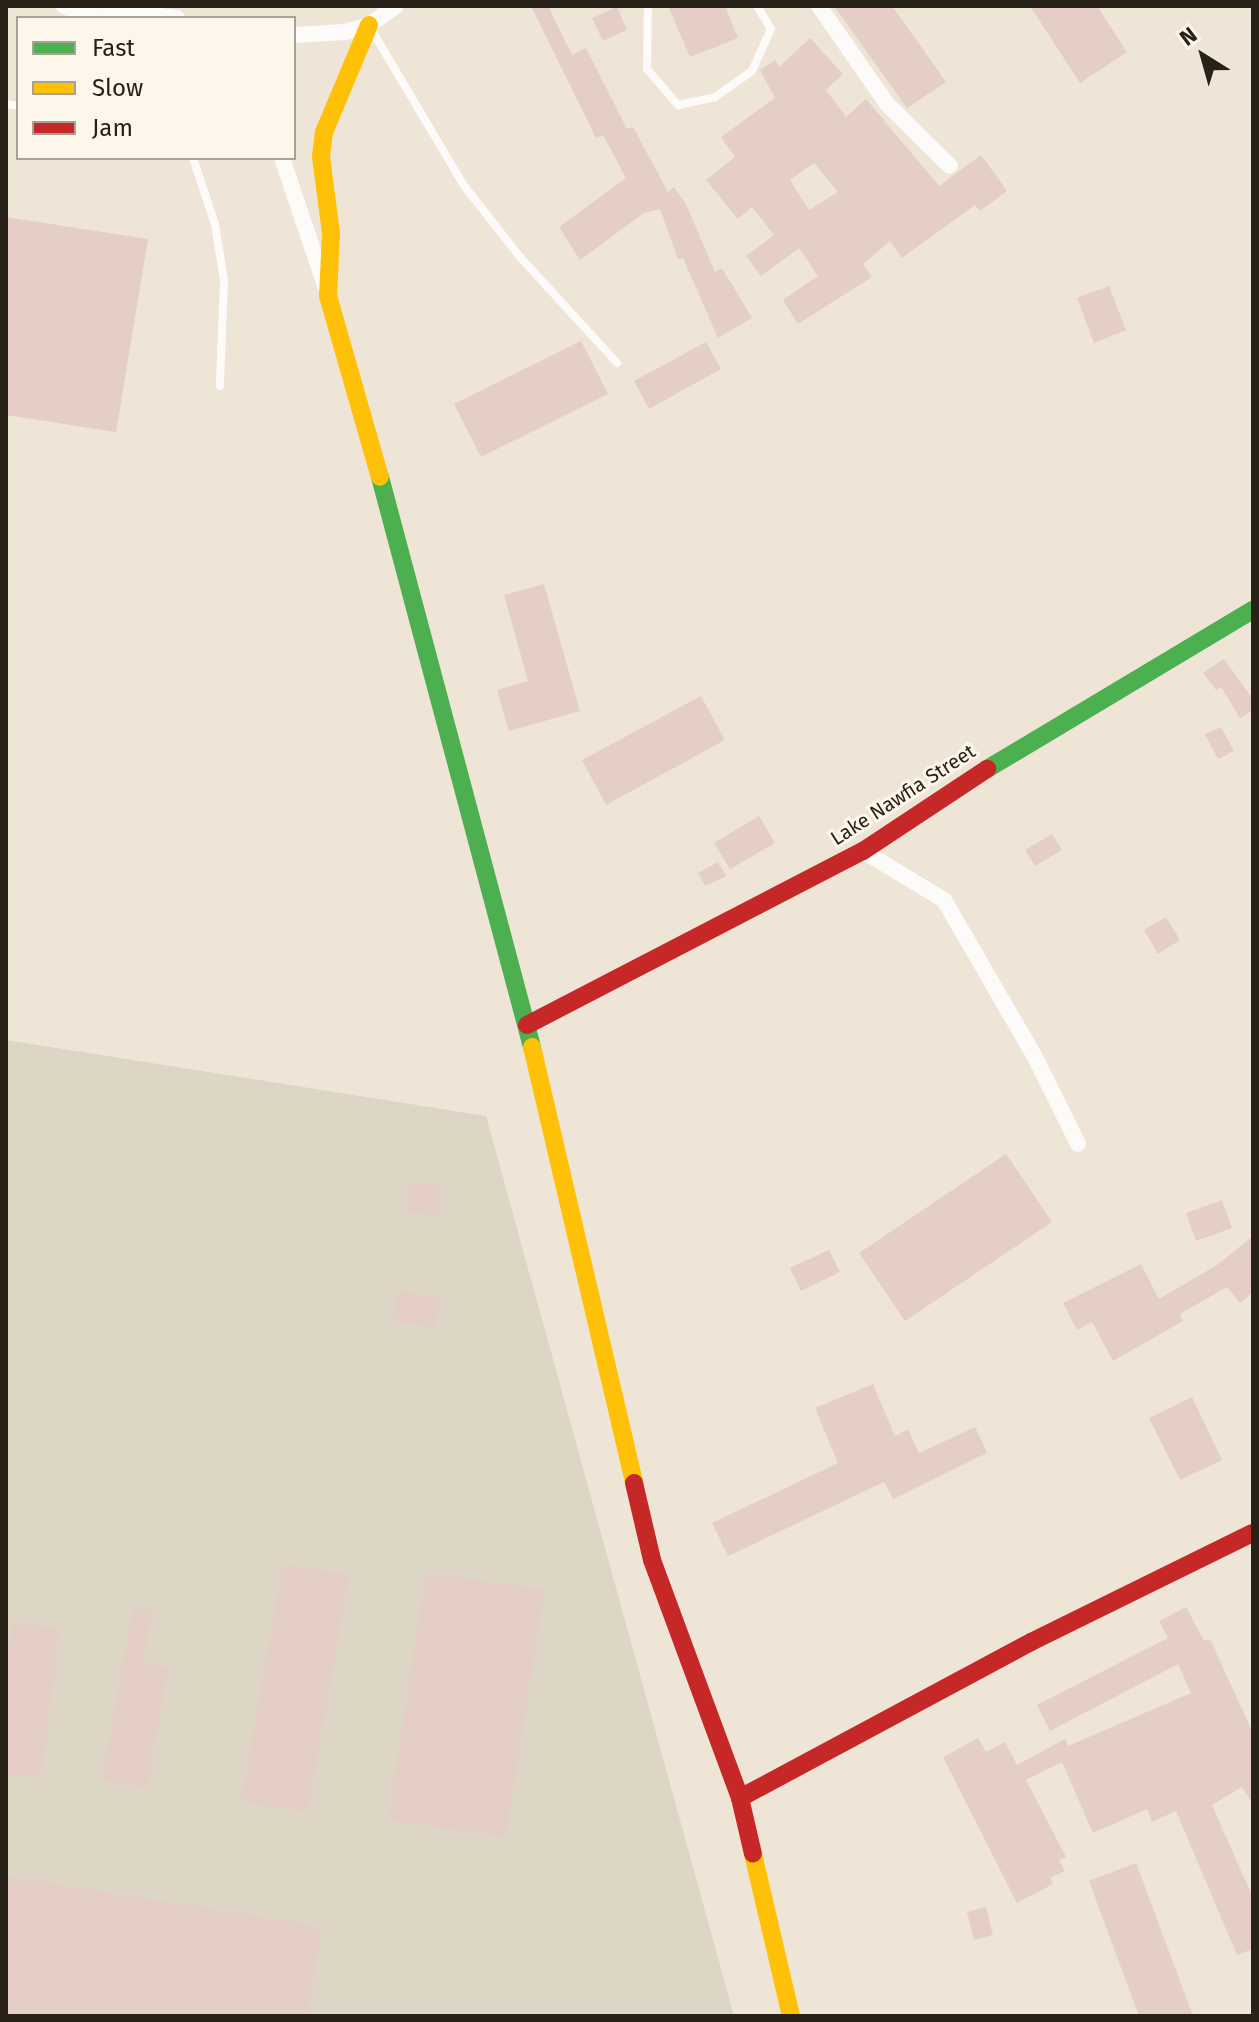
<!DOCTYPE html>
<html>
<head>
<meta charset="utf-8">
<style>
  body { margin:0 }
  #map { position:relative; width:1259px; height:2022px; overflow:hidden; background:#eee5d6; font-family:"Fira Sans",sans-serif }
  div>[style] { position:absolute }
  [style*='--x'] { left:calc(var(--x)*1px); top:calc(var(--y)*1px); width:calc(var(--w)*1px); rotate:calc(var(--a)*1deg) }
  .industrial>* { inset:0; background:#ded6c4 }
  .building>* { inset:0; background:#e4cec6 }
  .lane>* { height:8px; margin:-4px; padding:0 4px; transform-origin:4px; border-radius:4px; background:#fcfbf9 }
  .street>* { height:16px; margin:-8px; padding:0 8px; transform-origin:8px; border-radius:8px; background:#fcfbf9 }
  .fast>* { height:18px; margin:-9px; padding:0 9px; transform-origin:9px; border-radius:9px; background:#4caf50 }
  .slow>* { height:18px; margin:-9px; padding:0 9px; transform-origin:9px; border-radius:9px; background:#ffc107 }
  .jam>* { height:18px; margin:-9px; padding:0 9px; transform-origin:9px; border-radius:9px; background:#c62828 }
  span { translate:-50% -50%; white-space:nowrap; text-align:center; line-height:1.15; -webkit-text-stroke:6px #fdf6eb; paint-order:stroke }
  .street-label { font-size:20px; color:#282117 }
  .frame { position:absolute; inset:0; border:8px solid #282117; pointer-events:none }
  .legend { position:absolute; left:16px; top:16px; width:280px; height:144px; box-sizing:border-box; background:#fdf6eb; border:2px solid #a8a196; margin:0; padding:10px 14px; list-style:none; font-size:24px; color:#282117 }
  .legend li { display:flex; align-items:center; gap:16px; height:40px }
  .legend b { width:40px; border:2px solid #a8a196 }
  .north { position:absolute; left:1163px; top:16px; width:80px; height:80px; -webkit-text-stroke:6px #fdf6eb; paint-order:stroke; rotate:323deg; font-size:22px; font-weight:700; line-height:32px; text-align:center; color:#282117 }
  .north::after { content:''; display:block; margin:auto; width:28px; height:36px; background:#282117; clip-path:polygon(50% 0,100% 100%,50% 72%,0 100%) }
</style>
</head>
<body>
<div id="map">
  <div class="industrial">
    <i style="clip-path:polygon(6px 1040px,486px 1116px,734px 2016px,6px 2016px)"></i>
  </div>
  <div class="building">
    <i style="clip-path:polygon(531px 6px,548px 6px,572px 55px,586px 48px,627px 129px,633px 127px,668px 192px,674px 187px,686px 204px,715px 272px,722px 268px,752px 318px,718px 338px,683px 258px,678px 259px,660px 209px,644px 213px,580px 260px,559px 227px,626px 178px,603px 135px,596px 138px)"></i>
    <i style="clip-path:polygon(668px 6px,725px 6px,738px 38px,690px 57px)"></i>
    <i style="clip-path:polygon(834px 6px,892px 6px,946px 82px,907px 108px)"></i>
    <i style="clip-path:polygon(1030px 6px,1097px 6px,1127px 52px,1080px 83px)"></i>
    <i style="clip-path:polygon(617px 7px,627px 30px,603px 41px,592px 18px)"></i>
    <i style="clip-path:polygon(evenodd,810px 38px,843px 74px,826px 90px,846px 117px,866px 99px,939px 186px,981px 155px,1007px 191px,980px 211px,975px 205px,902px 258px,890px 241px,863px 264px,872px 277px,798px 324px,783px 300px,818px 276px,799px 248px,761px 276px,746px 256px,774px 235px,752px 207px,738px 219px,706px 180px,735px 157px,721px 137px,775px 98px,760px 70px,775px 60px,779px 67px,810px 38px,814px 163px,838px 192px,809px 210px,790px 180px,814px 163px)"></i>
    <i style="clip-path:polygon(6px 217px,148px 239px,116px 432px,6px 415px)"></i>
    <i style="clip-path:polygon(1109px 286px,1126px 330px,1094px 343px,1077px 298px)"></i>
    <i style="clip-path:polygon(581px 341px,608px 394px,481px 457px,454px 404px)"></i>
    <i style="clip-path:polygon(706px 342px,721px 369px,649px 409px,634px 381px)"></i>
    <i style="clip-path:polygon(544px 584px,580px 711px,509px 731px,497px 690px,528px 681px,504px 595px)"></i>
    <i style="clip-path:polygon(1224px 659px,1253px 699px,1253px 710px,1240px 718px,1221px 687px,1216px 690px,1203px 673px)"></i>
    <i style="clip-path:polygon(701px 696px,725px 740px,606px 805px,582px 760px)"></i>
    <i style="clip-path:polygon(1221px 727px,1234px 751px,1218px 759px,1205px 734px)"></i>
    <i style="clip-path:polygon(759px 816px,775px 843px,730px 869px,714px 843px)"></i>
    <i style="clip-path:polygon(1052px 834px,1062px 850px,1035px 866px,1025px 850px)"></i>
    <i style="clip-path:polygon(718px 862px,726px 876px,705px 886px,698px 873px)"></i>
    <i style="clip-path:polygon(1166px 917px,1180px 940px,1158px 954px,1144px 930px)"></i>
    <i style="clip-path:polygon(1006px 1154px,1052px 1222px,905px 1321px,859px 1253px)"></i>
    <i style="clip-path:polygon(410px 1182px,440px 1185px,437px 1215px,407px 1212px)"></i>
    <i style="clip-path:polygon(1222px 1200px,1232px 1228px,1196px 1241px,1186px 1213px)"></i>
    <i style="clip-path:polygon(1253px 1236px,1253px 1292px,1240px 1303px,1227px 1287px,1180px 1314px,1183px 1321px,1113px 1361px,1092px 1322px,1077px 1330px,1063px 1303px,1141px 1264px,1159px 1299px,1217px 1265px)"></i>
    <i style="clip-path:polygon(829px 1250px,840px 1272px,801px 1291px,790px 1268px)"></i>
    <i style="clip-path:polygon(397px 1291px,440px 1297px,435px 1327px,392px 1321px)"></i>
    <i style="clip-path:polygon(873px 1384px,895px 1436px,908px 1429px,919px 1453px,975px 1427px,987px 1453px,893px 1499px,884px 1482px,728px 1556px,712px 1523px,838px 1463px,815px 1408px)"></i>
    <i style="clip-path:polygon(1192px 1397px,1222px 1460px,1180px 1480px,1149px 1418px)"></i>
    <i style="clip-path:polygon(283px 1564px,349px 1575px,308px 1812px,241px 1801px)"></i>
    <i style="clip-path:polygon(426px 1573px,544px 1590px,506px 1837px,388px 1820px)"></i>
    <i style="clip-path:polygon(1186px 1607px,1204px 1641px,1210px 1639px,1253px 1733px,1253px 1804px,1242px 1787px,1212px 1805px,1253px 1898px,1253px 1949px,1237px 1955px,1176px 1811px,1152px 1822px,1147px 1809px,1093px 1833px,1062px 1762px,1026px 1780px,1066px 1857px,1059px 1860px,1065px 1871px,1050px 1878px,1053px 1884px,1017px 1903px,943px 1757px,978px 1738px,986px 1752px,1005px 1742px,1017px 1765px,1065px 1739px,1068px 1746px,1191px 1693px,1178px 1664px,1050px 1731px,1037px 1705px,1168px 1638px,1159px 1621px)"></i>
    <i style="clip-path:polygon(133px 1608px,152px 1611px,143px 1663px,168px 1668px,147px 1788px,102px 1780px)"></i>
    <i style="clip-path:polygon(12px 1623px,60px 1629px,41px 1778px,6px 1774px,6px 1672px)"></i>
    <i style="clip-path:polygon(1136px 1863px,1193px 2016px,1139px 2016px,1089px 1881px)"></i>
    <i style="clip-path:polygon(6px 1876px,322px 1927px,307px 2016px,6px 2016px)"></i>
    <i style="clip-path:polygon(986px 1907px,993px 1935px,974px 1940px,967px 1912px)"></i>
  </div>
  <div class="lane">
    <i style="--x:648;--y:6;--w:63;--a:90.9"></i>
    <i style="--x:647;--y:69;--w:48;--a:49.3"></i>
    <i style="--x:678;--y:105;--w:38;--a:-12"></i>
    <i style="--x:715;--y:97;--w:45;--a:-35.1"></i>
    <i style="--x:752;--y:71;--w:46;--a:-65.7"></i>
    <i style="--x:771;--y:29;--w:27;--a:-121"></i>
    <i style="--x:371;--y:29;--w:184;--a:59.3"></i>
    <i style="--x:465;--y:187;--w:89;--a:51.8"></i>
    <i style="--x:520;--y:257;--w:144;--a:47.5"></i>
    <i style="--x:6;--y:104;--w:12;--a:9"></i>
    <i style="--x:193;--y:158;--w:70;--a:71.6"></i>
    <i style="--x:215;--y:224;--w:57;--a:80.9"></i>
    <i style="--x:224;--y:280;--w:106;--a:92.2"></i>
  </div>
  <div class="street">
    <i style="--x:64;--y:6;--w:30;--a:24"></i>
    <i style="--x:88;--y:6;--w:90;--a:7.7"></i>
    <i style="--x:819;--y:6;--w:119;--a:55.2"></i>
    <i style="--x:887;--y:104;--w:88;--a:44.5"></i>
    <i style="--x:294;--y:35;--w:51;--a:-3.4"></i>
    <i style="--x:345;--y:32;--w:25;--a:-16"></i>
    <i style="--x:369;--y:25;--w:33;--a:-35"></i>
    <i style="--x:282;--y:158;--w:135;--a:71.4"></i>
    <i style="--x:863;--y:851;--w:95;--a:31.2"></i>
    <i style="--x:944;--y:900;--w:179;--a:59.9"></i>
    <i style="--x:1034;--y:1055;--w:99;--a:63.7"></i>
  </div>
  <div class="fast">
    <i style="--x:380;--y:477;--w:590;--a:75.07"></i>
    <i style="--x:987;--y:769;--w:310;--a:-30.9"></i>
  </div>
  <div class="slow">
    <i style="--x:369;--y:25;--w:116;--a:112.8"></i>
    <i style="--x:324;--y:132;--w:25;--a:97"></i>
    <i style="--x:321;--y:157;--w:77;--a:82.5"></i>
    <i style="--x:331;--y:233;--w:63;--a:92.7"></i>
    <i style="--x:328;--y:296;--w:188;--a:74"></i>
    <i style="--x:532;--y:1047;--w:448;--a:76.8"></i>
    <i style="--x:753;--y:1854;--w:166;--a:76.8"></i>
  </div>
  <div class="jam">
    <i style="--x:527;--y:1025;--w:378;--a:-27.4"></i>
    <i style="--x:863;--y:851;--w:149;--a:-33.5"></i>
    <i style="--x:634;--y:1483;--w:79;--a:76.8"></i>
    <i style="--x:652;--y:1560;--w:254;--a:69.7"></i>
    <i style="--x:740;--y:1798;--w:57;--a:76.9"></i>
    <i style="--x:740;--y:1798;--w:330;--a:-28.2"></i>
    <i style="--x:1031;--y:1642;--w:247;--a:-26.2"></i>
  </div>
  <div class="street-label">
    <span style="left:903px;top:795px;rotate:-33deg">Lake Nawfia Street</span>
  </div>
  <div class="frame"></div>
  <ul class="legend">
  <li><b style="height:10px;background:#4caf50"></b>Fast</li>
  <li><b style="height:10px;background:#ffc107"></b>Slow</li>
  <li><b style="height:10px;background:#c62828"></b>Jam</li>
  </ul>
  <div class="north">N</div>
</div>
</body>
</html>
